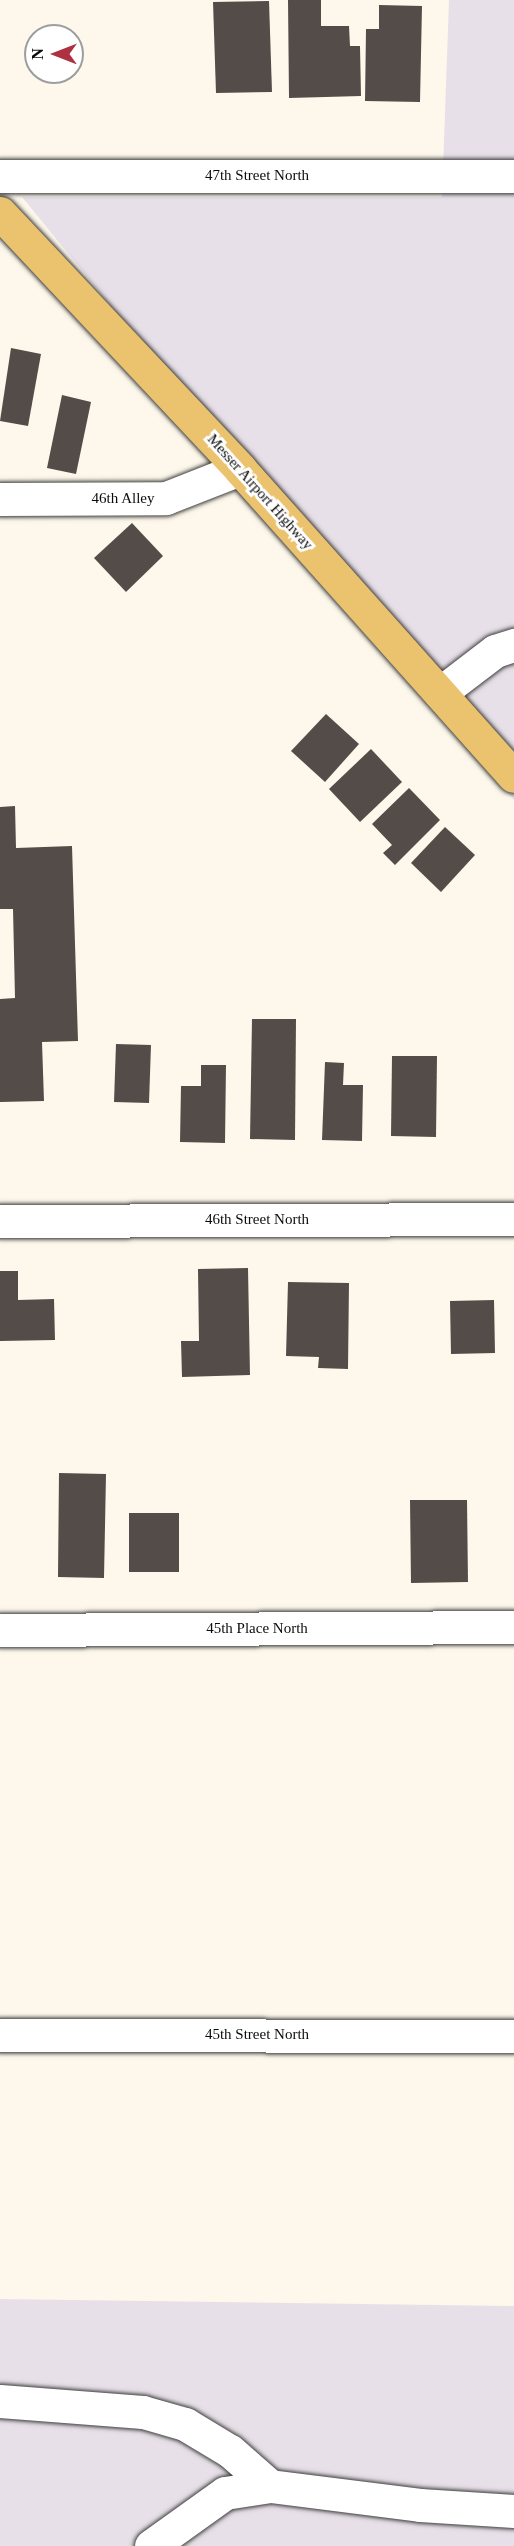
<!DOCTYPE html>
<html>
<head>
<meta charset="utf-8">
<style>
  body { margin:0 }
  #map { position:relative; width:514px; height:2546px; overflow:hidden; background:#fdf8eb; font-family:Georgia,serif }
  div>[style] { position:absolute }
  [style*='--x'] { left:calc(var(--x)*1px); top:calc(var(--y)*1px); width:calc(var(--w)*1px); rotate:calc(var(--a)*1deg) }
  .industrial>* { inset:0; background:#e8e0e9 }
  .building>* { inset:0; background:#534c49 }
  .roads { filter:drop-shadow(0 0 2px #3e3e3e) drop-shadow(0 0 2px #3e3e3e) }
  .minor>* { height:33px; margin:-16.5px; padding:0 16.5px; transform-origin:16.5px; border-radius:16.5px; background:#fff }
  .major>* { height:33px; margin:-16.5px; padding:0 16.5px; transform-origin:16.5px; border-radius:16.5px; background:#ebc26d }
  span { translate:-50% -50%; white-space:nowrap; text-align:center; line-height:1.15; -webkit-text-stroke:6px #fff; paint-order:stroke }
  .street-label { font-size:15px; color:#0b0b0b }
  .north { position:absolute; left:24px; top:24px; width:60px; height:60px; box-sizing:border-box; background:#fff; border:2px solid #9d9d9d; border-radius:50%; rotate:270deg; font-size:16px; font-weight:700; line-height:24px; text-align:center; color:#0b0b0b }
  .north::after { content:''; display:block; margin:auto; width:21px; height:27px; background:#ad3141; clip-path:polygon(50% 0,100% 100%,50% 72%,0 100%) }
</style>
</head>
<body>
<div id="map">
  <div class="industrial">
    <i style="clip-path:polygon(449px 0,514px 0,514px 800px,22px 197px,442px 197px)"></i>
    <i style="clip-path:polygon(0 2299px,514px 2306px,514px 2546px,0 2546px)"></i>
  </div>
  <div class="building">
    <i style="clip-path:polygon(288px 0,321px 0,321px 26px,349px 26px,350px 46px,360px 46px,361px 96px,289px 98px)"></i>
    <i style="clip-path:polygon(269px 1px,272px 92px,216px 93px,213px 2px)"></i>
    <i style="clip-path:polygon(379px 5px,422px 6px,420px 102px,365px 101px,366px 29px,379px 29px)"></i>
    <i style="clip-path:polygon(11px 348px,41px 354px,28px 426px,0 421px)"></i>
    <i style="clip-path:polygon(62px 395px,91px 402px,76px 474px,47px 468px)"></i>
    <i style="clip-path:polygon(132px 523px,163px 556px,126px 592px,94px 558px)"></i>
    <i style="clip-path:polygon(326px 714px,359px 744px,325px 782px,291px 751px)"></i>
    <i style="clip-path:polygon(371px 749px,402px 782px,360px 822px,329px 789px)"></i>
    <i style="clip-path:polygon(409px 788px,440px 820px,395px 865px,383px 853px,392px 845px,372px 824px)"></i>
    <i style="clip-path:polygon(15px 806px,16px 848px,72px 846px,78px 1041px,42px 1042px,44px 1101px,0 1102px,0 999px,15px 998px,13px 909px,0 909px,0 807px)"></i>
    <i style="clip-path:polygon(445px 827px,475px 855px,441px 892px,411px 863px)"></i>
    <i style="clip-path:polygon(252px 1019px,296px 1019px,295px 1140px,250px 1139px)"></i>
    <i style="clip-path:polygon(116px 1044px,151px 1045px,149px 1103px,114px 1102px)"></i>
    <i style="clip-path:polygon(392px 1056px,437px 1056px,436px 1137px,391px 1136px)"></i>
    <i style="clip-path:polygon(325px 1062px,344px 1063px,343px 1085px,363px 1085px,362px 1141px,322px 1140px)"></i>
    <i style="clip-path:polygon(201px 1065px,226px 1065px,225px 1143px,180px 1142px,181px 1086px,201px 1086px)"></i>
    <i style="clip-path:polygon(248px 1268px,250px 1375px,182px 1377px,181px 1341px,199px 1341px,198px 1269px)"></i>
    <i style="clip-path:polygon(0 1271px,18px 1271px,18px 1300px,54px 1299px,55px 1340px,0 1341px)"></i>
    <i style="clip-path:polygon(288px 1282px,349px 1283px,348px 1369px,318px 1368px,319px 1357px,286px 1356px)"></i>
    <i style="clip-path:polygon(494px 1300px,495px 1353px,451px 1354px,450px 1301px)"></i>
    <i style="clip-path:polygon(59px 1473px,106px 1474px,104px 1578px,58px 1577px)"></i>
    <i style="clip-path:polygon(410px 1500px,467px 1500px,468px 1582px,411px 1583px)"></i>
    <i style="clip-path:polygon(129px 1513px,179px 1513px,179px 1572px,129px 1572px)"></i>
  </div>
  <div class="roads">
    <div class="minor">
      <i style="--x:0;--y:176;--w:514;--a:0"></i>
      <i style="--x:0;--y:499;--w:166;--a:-0.3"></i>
      <i style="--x:166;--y:498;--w:79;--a:-21.4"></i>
      <i style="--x:440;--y:693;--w:69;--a:-37.4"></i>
      <i style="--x:495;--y:651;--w:20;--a:-18"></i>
      <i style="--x:0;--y:1221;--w:514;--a:-0.22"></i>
      <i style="--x:0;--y:1630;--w:514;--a:-0.33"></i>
      <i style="--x:0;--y:2035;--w:514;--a:0.11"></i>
      <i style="--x:0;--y:2401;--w:143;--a:4.4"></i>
      <i style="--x:143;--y:2412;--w:44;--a:15.9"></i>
      <i style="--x:185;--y:2424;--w:52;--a:31"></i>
      <i style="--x:230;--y:2451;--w:53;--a:41.2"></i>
      <i style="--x:151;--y:2546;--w:91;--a:-35.6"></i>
      <i style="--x:225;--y:2493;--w:46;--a:-8.8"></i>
      <i style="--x:270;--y:2486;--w:151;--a:7.2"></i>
      <i style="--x:420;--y:2505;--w:94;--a:3.7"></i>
    </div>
    <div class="major">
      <i style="--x:0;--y:213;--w:351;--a:46.8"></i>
      <i style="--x:240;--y:469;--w:411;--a:48.3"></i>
    </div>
  </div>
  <div class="street-label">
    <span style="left:257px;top:176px">47th Street North</span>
    <span style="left:260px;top:492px;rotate:48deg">Messer Airport Highway</span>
    <span style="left:123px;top:499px">46th Alley</span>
    <span style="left:257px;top:1220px">46th Street North</span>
    <span style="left:257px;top:1629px">45th Place North</span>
    <span style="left:257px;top:2035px">45th Street North</span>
  </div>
  <div class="north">N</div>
</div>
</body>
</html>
